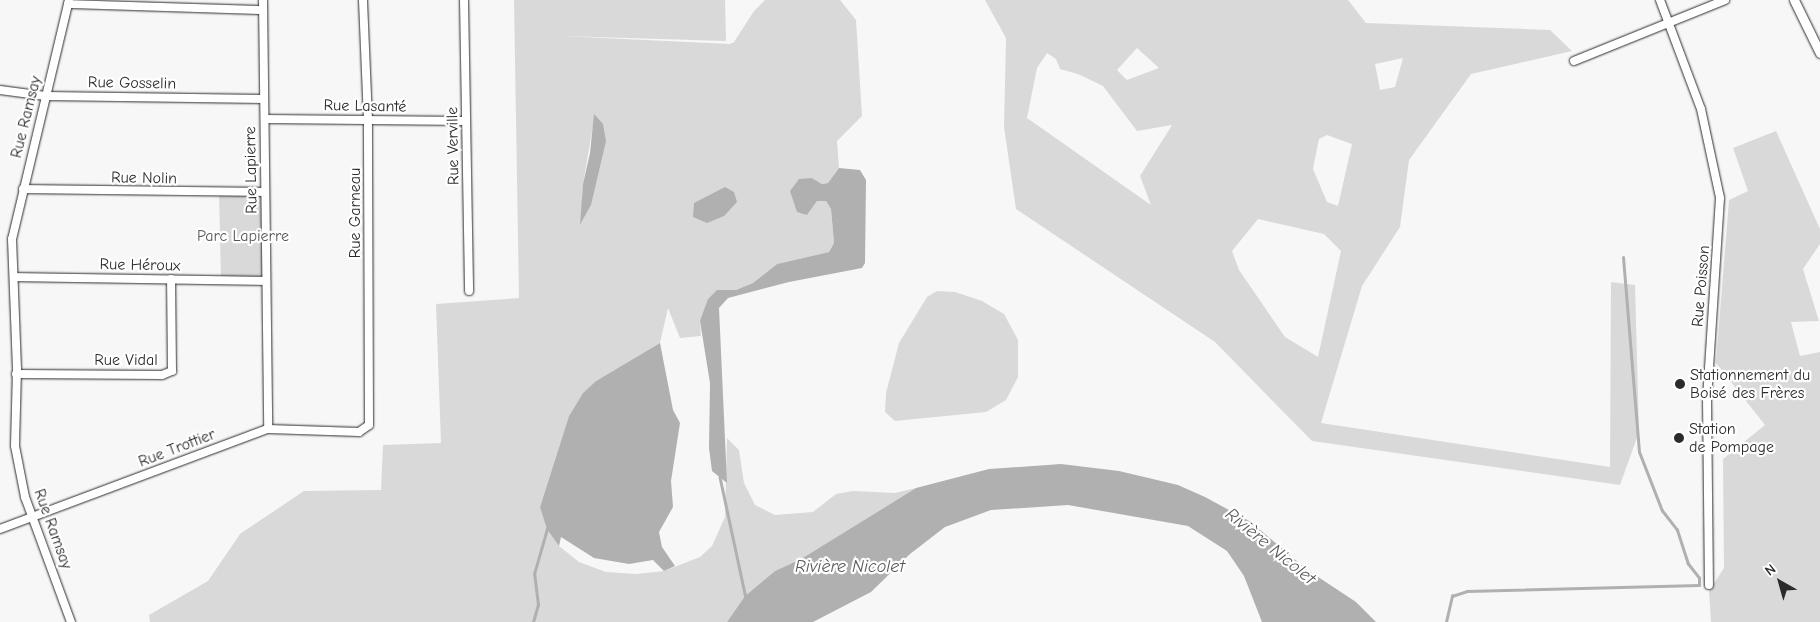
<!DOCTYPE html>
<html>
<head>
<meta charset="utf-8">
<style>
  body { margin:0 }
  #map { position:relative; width:1820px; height:622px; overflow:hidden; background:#f7f7f7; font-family:"Comic Neue",sans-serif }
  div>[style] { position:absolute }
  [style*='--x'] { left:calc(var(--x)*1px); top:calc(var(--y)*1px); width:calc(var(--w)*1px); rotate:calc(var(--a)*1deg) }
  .green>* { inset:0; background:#d9d9d9 }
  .water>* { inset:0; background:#b0b0b0 }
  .stream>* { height:2.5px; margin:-1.25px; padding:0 1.25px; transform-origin:1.25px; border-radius:1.25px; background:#b0b0b0 }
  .roads { filter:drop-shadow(0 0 1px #2b2b2b) drop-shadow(0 0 1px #2b2b2b) }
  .minor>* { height:8px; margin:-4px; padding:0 4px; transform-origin:4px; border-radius:4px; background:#fff }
  .tertiary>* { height:9px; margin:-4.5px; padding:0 4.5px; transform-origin:4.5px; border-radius:4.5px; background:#fff }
  .dots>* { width:14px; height:14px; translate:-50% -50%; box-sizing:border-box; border:2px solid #fff; border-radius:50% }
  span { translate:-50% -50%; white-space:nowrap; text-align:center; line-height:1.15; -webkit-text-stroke:4.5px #fff; paint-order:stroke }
  .street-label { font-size:16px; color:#2b2b2b }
  .park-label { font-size:16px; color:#565656 }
  .poi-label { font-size:16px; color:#2b2b2b }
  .left { translate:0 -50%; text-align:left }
  .water-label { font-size:18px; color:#5a5a5a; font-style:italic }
  .north { position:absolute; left:1755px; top:557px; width:50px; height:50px; -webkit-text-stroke:4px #fff; paint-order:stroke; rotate:322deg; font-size:14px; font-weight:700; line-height:20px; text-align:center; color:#2b2b2b }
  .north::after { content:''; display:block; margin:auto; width:18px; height:22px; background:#2b2b2b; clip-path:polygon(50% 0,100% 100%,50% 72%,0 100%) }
</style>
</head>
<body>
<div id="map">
  <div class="green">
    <i style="clip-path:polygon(evenodd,514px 0,725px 0,726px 41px,561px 36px,730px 44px,734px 42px,754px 11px,765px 0,840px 0,856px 20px,862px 116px,837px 141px,839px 168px,828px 183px,822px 184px,812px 178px,807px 215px,817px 201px,826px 201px,831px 209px,834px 243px,829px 252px,777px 264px,753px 283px,736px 290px,717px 290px,700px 321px,701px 336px,680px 338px,668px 308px,660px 343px,596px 381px,583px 393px,569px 416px,540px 507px,559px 546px,579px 562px,606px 572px,636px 574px,664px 571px,700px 557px,712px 546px,725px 517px,727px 438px,739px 450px,744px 483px,755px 505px,775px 515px,813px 512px,836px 494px,853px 491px,895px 493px,916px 488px,801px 559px,775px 571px,745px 596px,727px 622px,150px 622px,149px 615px,208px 581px,240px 534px,304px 491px,381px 490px,383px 445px,441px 443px,436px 304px,519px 298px,514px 0,595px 114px,591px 205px,581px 223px,583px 184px,595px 114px)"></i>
    <i style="clip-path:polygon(evenodd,985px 0,1348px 0,1366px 23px,1550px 30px,1572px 51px,1471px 74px,1409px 160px,1400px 227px,1362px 286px,1321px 423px,1610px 467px,1611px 282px,1635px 285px,1639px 432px,1620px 485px,1312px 441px,1215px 342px,1016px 209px,1004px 127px,1006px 38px,985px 0,1137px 48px,1159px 68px,1127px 80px,1117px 70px,1137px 48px,985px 0,1047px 53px,1056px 59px,1060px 69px,1078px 74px,1103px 86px,1137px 131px,1172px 125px,1140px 176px,1151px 205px,1027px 118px,1037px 68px,1047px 53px,985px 0,1403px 58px,1395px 87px,1380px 90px,1375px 64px,1403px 58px,985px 0,1327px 135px,1352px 144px,1338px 206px,1327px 202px,1313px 169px,1319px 139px,1327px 135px,985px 0,1258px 219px,1324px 234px,1341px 251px,1318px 357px,1285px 337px,1239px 270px,1232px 251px,1258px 219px)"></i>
    <i style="clip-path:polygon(1776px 131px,1820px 229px,1820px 244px,1803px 269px,1819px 321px,1791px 322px,1800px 356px,1820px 352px,1820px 622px,1711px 622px,1709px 591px,1724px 568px,1723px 459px,1765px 425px,1716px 363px,1729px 200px,1748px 191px,1733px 148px)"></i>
    <i style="clip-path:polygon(219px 191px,265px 192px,266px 281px,221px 280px)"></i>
    <i style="clip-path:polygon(937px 291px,955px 292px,982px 301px,1004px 314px,1018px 340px,1018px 377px,1006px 400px,986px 412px,895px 421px,885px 412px,886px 393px,899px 343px,927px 297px)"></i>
  </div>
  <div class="water">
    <i style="clip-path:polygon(594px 114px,603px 124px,606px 141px,591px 205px,580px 225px,583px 184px,590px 153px)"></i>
    <i style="clip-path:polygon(839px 168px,860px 170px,866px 180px,865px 263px,862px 268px,789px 282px,728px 298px,719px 308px,727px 483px,712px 471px,709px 448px,710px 383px,700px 321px,708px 299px,717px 290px,736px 290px,753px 283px,777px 264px,829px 252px,834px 243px,831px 209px,826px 201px,817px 201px,807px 215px,797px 212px,790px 191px,799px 179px,812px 178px,822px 184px,828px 183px)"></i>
    <i style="clip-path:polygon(725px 187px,734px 192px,737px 202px,724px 216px,707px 223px,693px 217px,694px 203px)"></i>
    <i style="clip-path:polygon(660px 343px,673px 410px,680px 423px,671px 481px,673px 507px,659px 532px,662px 547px,675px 566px,664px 571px,653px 560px,629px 564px,594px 558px,561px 537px,559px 546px,547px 529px,540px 507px,569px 416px,583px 393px,596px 381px)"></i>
    <i style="clip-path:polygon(1061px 464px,1119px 471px,1178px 485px,1205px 497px,1251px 522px,1306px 569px,1356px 602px,1376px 622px,1262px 622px,1244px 576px,1227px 551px,1188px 526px,1068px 505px,991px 510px,945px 527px,910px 554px,871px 592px,813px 622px,727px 622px,745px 596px,775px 571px,801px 559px,916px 488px,989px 469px)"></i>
  </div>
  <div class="stream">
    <i style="--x:720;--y:477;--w:124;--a:77.9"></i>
    <i style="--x:533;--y:622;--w:18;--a:-74"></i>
    <i style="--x:538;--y:605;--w:31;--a:-97"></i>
    <i style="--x:534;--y:574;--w:47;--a:-73.9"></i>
    <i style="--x:1446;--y:622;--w:27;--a:-77"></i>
    <i style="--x:1452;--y:596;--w:16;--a:-18"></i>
    <i style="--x:1467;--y:591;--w:232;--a:-1.5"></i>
    <i style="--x:1699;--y:585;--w:7;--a:-90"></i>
    <i style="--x:1699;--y:578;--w:18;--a:-128"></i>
    <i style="--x:1688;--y:564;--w:36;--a:-108"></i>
    <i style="--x:1677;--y:530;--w:24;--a:-128"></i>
    <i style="--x:1662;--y:511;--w:63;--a:-111.3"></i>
    <i style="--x:1639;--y:452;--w:195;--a:-94.7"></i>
  </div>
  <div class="roads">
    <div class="minor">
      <i style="--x:69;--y:0;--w:246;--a:103.4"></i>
      <i style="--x:12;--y:239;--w:130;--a:87.8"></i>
      <i style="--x:17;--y:369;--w:77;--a:91.5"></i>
      <i style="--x:15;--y:446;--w:52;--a:78.9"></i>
      <i style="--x:25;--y:497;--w:133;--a:69.8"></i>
      <i style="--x:263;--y:0;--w:429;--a:89.3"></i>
      <i style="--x:464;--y:0;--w:291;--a:89"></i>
      <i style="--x:1660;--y:0;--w:116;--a:69.4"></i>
      <i style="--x:1701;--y:109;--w:91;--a:77.9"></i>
      <i style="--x:1720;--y:198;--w:200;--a:93.7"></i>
      <i style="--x:1707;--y:398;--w:187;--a:89.4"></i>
      <i style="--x:68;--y:4;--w:195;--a:1.8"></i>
      <i style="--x:1574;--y:61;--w:163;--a:-22"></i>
      <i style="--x:0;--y:90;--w:46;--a:7.4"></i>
      <i style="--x:46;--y:96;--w:218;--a:0.8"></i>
      <i style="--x:265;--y:119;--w:201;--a:0.6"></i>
      <i style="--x:23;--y:189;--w:242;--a:0.7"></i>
      <i style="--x:14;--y:277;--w:252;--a:0.9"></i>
      <i style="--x:16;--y:374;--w:146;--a:0.4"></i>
      <i style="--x:162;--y:375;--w:11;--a:-22"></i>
      <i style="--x:172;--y:371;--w:92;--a:-90.6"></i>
      <i style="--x:0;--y:529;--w:286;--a:-20.5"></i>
      <i style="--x:268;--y:429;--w:91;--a:1.9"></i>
      <i style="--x:359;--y:432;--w:12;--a:-35"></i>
      <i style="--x:369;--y:425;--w:305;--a:-90.2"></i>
      <i style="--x:368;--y:120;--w:120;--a:-92.4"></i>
    </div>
    <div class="tertiary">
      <i style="--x:1794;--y:0;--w:59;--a:63.9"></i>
    </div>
  </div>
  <div class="dots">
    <i style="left:1680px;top:384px;background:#2b2b2b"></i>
    <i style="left:1679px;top:438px;background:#2b2b2b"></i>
  </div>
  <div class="street-label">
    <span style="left:132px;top:83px;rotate:1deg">Rue Gosselin</span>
    <span style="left:365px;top:106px;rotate:1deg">Rue Lasanté</span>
    <span style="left:26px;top:117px;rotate:-76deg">Rue Ramsay</span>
    <span style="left:453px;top:146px;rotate:-91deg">Rue Verville</span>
    <span style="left:251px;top:170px;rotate:-91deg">Rue Lapierre</span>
    <span style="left:144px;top:178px;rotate:1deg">Rue Nolin</span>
    <span style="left:355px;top:213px;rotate:-90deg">Rue Garneau</span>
    <span style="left:140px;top:265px;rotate:1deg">Rue Héroux</span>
    <span style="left:1701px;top:286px;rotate:-85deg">Rue Poisson</span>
    <span style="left:126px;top:360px">Rue Vidal</span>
    <span style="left:177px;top:448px;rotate:-21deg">Rue Trottier</span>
    <span style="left:53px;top:529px;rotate:70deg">Rue Ramsay</span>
  </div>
  <div class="park-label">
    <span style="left:243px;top:236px">Parc Lapierre</span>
  </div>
  <div class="poi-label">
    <span class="left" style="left:1690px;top:384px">Stationnement du<br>Boisé des Frères</span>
    <span class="left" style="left:1689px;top:438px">Station<br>de Pompage</span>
  </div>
  <div class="water-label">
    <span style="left:1270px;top:547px;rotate:39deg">Rivière Nicolet</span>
    <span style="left:850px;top:567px">Rivière Nicolet</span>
  </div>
  <div class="north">N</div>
</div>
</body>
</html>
